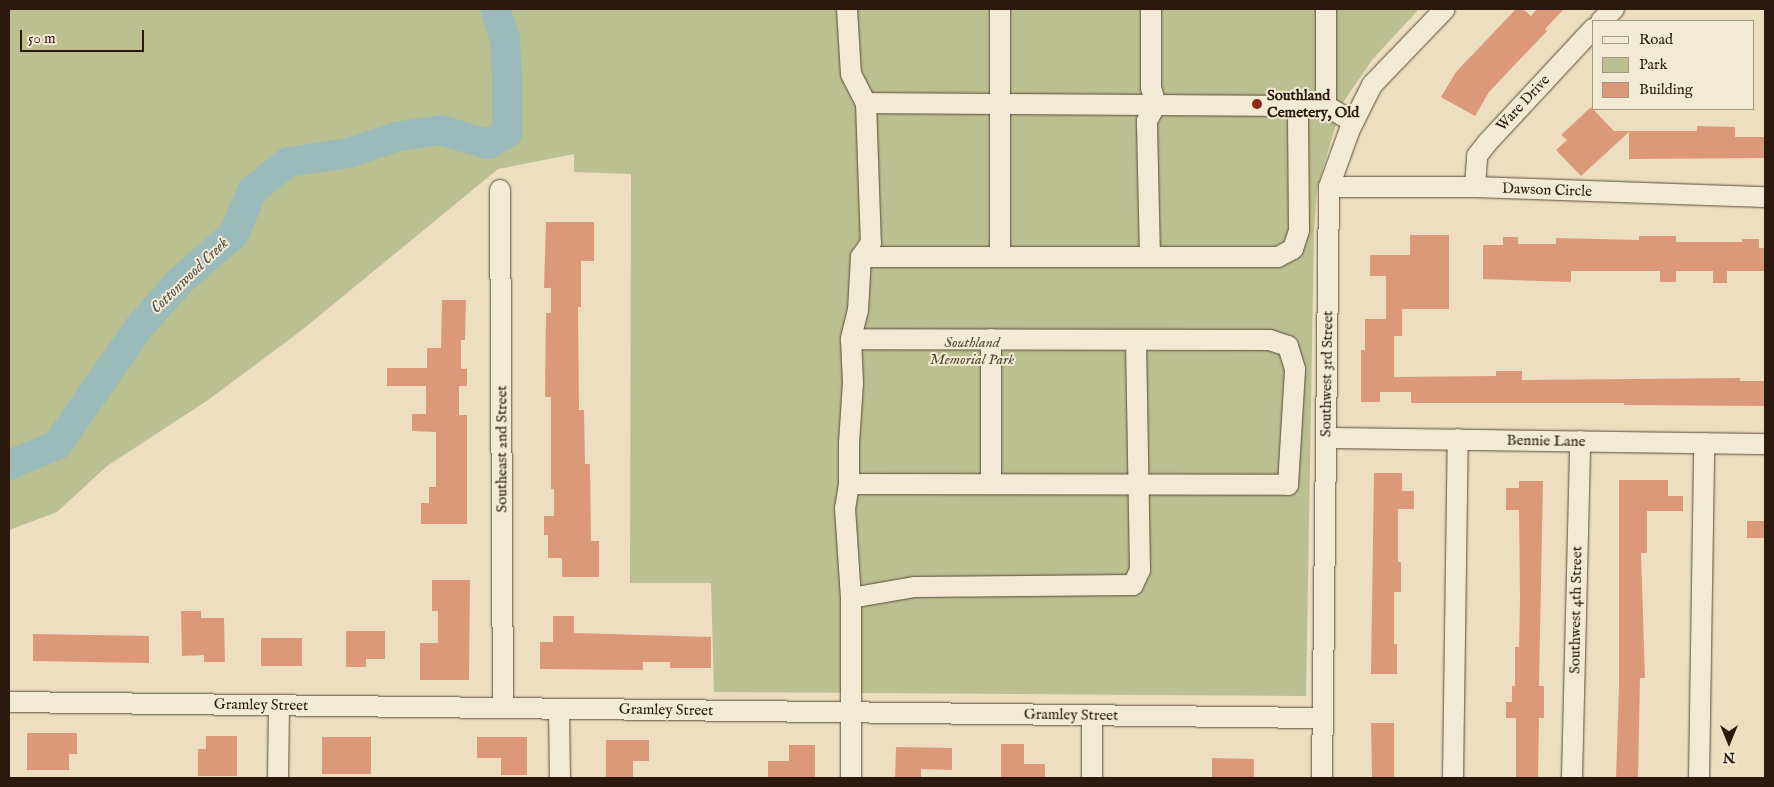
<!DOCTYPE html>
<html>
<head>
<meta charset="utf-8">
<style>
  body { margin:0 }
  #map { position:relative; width:1774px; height:787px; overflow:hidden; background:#ecdebf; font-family:"IM FELL English",serif }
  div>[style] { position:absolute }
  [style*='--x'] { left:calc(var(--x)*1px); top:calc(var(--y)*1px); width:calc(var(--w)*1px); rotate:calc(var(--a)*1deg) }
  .green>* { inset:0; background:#bac090 }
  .river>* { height:30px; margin:-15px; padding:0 15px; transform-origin:15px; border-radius:15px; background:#9abbba }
  .building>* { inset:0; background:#dc997a }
  .roads { filter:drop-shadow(0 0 1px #5b4a3a) drop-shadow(0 0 1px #5b4a3a) }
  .minor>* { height:20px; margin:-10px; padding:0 10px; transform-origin:10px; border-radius:10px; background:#f3ead5 }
  .dots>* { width:14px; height:14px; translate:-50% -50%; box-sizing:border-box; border:2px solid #f3ead5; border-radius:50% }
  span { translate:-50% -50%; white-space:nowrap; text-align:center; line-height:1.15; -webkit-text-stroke:4px #f3ead5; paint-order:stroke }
  .poi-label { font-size:15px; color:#2b190d; font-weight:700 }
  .left { translate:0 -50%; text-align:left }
  .street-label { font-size:15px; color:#2b190d }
  .park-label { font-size:15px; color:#564b34; font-style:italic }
  .water-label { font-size:16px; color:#52524a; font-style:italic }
  .frame { position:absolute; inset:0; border:10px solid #2b190d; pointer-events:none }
  .legend { position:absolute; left:1592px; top:20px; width:162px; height:90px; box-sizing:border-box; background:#f3ead5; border:1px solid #a39685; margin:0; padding:6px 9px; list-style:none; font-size:15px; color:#2b190d }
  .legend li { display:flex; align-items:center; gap:10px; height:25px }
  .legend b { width:25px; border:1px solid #a39685 }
  .north { position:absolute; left:1704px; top:717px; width:50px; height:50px; -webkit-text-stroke:4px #f3ead5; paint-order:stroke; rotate:180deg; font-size:14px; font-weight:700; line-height:20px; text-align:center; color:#2b190d }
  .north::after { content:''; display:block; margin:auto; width:18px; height:22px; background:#2b190d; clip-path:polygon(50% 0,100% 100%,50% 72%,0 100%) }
  .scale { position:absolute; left:20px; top:30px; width:124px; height:22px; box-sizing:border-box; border:2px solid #2b190d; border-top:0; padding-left:6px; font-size:15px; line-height:18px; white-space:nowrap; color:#2b190d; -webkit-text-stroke:4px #f3ead5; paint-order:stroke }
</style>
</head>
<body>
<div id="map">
  <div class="green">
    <i style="clip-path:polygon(9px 9px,1419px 9px,1372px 60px,1342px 104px,1317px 189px,1314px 233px,1306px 696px,714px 692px,711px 583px,630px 583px,631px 174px,574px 172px,574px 154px,498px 169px,302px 330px,208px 400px,107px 466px,57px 512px,9px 530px)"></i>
  </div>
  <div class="river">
    <i style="--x:9;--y:465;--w:52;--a:-22.6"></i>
    <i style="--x:57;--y:445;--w:145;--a:-55.1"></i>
    <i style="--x:140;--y:326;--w:63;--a:-48.2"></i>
    <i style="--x:182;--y:279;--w:69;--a:-40.9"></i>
    <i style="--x:234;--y:234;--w:47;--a:-67.3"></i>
    <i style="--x:252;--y:191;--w:46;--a:-38.9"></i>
    <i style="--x:288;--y:162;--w:61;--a:-8.5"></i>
    <i style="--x:348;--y:153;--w:51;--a:-18.4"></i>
    <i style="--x:396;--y:137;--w:45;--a:-9"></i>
    <i style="--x:440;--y:130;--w:50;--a:16.3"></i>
    <i style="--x:488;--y:144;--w:22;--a:-30"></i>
    <i style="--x:507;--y:133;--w:57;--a:-90"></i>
    <i style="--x:507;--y:76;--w:37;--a:-93"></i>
    <i style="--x:505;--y:39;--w:32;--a:-108"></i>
  </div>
  <div class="building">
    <i style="clip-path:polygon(1516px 9px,1523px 9px,1531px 16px,1537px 9px,1564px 9px,1545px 29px,1547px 31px,1489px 92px,1475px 116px,1441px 97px,1456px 72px)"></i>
    <i style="clip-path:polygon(1591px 107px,1614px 131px,1697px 131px,1697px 126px,1735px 127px,1735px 137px,1765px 137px,1765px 158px,1629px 159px,1629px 132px,1581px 176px,1556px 150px,1567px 140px,1561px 135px)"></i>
    <i style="clip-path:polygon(546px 222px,594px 222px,594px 261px,581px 261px,581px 307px,578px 307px,579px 410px,584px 410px,585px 464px,590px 464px,591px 541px,599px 541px,599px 577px,562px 577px,562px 558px,548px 558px,548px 535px,544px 535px,544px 516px,554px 516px,554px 489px,551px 489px,551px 397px,545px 397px,546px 313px,551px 313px,551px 288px,544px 288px)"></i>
    <i style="clip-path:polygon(1410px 235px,1449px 235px,1449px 309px,1402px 309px,1402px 336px,1394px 336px,1394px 377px,1496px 376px,1496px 371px,1522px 371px,1522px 380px,1740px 378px,1740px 381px,1765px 381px,1765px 406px,1624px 405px,1624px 403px,1411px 403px,1411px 392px,1380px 392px,1380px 402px,1361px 402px,1361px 350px,1365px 350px,1365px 319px,1386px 319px,1386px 276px,1370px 276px,1370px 255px,1410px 255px)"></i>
    <i style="clip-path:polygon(1639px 236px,1676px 236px,1676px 242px,1742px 242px,1742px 239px,1759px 239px,1759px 248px,1765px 248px,1765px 271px,1727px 271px,1727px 283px,1713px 283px,1713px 271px,1676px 271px,1676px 282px,1660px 282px,1660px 271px,1571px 271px,1571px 282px,1483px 279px,1483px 245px,1503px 245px,1503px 237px,1518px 237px,1518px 244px,1556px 244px,1556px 238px,1639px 240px)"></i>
    <i style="clip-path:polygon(442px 300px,466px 300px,465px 340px,461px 340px,461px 369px,467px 369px,467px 386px,459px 386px,459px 415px,467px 415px,467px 524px,421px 524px,421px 503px,429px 503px,429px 487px,436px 487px,436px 432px,412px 431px,412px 414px,426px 414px,426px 386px,387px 386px,387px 368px,427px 368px,427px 348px,441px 348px)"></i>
    <i style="clip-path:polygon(1374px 473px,1402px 473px,1402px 491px,1414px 491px,1414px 509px,1398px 509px,1398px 562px,1401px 562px,1401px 592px,1394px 592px,1394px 644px,1397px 644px,1397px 674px,1371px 674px)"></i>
    <i style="clip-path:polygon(1619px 480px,1668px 480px,1668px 496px,1683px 496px,1683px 511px,1647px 511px,1647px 553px,1641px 553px,1645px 678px,1640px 678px,1638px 778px,1616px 778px,1619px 686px)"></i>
    <i style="clip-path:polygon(1519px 481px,1543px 481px,1539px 686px,1544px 686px,1544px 718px,1539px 718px,1538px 778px,1516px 778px,1516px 718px,1506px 718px,1506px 702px,1512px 702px,1512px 686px,1515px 686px,1515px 647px,1519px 647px,1520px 600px,1519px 510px,1506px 510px,1506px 488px,1519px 488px)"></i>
    <i style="clip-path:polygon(1747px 521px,1765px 521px,1765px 538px,1747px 538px)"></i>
    <i style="clip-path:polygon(432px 580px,470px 580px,469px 680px,420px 680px,420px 643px,438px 643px,438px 611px,432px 611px)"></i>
    <i style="clip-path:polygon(181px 611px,201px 611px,201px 618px,224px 618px,225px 662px,204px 662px,204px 655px,182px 656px)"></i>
    <i style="clip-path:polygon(553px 616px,574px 616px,574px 633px,711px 637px,711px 668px,670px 668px,670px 662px,643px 662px,643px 670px,540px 669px,540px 642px,553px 642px)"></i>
    <i style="clip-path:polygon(346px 631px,385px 631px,385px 659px,366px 659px,366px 667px,346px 667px)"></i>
    <i style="clip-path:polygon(33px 634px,149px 636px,149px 663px,33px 661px)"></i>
    <i style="clip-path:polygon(261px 638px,302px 638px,302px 666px,261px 666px)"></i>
    <i style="clip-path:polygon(1371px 723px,1394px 723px,1394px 778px,1372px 778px)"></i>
    <i style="clip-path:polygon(27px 733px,77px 733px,77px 754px,69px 754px,69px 770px,27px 770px)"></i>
    <i style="clip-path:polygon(206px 736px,237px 736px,237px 776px,198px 776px,198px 749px,206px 749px)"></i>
    <i style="clip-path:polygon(322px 737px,371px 737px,371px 774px,322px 774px)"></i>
    <i style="clip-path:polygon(477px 737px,527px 737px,527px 775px,501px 775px,501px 758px,477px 758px)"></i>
    <i style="clip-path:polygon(606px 740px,649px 740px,649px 761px,633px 761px,633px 778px,606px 778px)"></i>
    <i style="clip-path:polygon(1001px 744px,1024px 744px,1024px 764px,1045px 764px,1045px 778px,1001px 778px)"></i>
    <i style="clip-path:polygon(789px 745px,815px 745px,815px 778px,768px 778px,768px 761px,789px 761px)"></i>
    <i style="clip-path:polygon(896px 747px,952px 748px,952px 770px,921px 769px,921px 778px,895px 778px)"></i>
    <i style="clip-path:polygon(1212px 758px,1254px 759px,1254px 778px,1212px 778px)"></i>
  </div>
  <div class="roads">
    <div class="minor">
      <i style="--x:847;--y:9;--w:65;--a:86.5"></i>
      <i style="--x:851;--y:74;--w:33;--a:63"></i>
      <i style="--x:866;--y:103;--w:140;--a:88"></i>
      <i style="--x:871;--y:243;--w:17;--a:126"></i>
      <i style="--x:861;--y:257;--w:53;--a:93.2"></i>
      <i style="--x:858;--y:310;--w:30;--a:104"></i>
      <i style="--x:851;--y:339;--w:44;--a:87.4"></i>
      <i style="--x:853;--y:383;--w:61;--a:93.8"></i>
      <i style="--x:849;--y:444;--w:40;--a:90"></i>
      <i style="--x:849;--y:484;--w:24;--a:99"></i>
      <i style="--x:845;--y:508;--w:90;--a:86.2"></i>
      <i style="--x:851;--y:598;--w:180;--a:90"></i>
      <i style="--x:1326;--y:9;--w:97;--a:90"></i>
      <i style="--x:1326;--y:106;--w:32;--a:30"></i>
      <i style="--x:1601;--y:21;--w:18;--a:-43"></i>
      <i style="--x:866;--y:103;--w:460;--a:0.4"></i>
      <i style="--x:1329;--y:187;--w:146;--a:0"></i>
      <i style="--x:1475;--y:187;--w:290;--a:2"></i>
      <i style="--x:1475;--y:187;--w:31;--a:-86"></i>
      <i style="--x:1477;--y:156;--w:16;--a:-52"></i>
      <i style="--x:1487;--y:143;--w:156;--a:-47.1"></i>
      <i style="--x:500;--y:190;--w:518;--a:89.67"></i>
      <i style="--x:861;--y:257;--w:417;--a:0"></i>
      <i style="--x:1278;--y:257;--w:17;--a:-28"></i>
      <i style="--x:1293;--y:249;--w:20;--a:-72"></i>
      <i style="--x:1299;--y:230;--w:124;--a:-90.5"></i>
      <i style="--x:1000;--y:257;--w:248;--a:-90"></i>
      <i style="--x:1150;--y:257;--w:136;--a:-91.3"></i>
      <i style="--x:1147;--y:121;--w:18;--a:-61"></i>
      <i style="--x:1156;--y:105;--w:18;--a:-106"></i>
      <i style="--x:1151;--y:88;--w:79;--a:-90"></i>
      <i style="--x:1326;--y:438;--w:439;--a:0.8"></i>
      <i style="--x:849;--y:484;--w:439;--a:0.1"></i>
      <i style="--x:1288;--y:485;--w:116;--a:-86.5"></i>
      <i style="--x:1295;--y:369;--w:24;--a:-107"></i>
      <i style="--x:1288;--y:346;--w:19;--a:-162"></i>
      <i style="--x:1270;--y:340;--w:419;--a:-179.9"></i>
      <i style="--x:991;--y:484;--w:145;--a:-90"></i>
      <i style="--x:851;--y:598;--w:65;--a:-9.8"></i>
      <i style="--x:915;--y:587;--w:218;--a:-0.5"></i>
      <i style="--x:1133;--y:585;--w:17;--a:-65"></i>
      <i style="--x:1140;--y:570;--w:230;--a:-91"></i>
      <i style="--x:9;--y:702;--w:1314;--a:0.7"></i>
      <i style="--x:559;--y:709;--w:69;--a:89.2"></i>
      <i style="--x:278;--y:778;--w:73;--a:-89.2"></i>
      <i style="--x:1092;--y:778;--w:63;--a:-90"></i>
      <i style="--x:1322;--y:778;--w:591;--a:-89.32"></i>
      <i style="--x:1329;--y:187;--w:62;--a:-70.1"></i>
      <i style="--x:1350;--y:129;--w:49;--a:-63.4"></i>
      <i style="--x:1372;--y:85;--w:105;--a:-46.2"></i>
      <i style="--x:1453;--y:778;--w:339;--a:-89.2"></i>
      <i style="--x:1572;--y:778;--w:337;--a:-88.6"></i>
      <i style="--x:1699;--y:778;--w:335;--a:-89.1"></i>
    </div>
  </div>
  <div class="dots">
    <i style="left:1257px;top:104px;background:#8f2418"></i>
  </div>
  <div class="poi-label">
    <span class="left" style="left:1267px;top:104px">Southland<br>Cemetery, Old</span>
  </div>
  <div class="street-label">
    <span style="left:1523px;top:103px;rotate:-47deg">Ware Drive</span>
    <span style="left:1547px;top:190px;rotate:2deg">Dawson Circle</span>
    <span style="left:1327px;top:374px;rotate:-89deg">Southwest 3rd Street</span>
    <span style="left:1546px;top:441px;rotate:1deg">Bennie Lane</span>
    <span style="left:502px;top:449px;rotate:-90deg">Southeast 2nd Street</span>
    <span style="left:1576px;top:610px;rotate:-89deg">Southwest 4th Street</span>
    <span style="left:261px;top:705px;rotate:1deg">Gramley Street</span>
    <span style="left:666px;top:710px;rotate:1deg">Gramley Street</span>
    <span style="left:1071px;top:715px;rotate:1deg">Gramley Street</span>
  </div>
  <div class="park-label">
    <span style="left:972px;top:351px">Southland<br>Memorial Park</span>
  </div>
  <div class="water-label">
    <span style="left:190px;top:276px;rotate:-44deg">Cottonwood Creek</span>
  </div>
  <div class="frame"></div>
  <ul class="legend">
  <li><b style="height:6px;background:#f3ead5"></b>Road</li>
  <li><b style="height:14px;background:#bac090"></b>Park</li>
  <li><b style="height:14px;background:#dc997a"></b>Building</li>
  </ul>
  <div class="north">N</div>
  <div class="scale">50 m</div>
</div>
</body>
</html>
